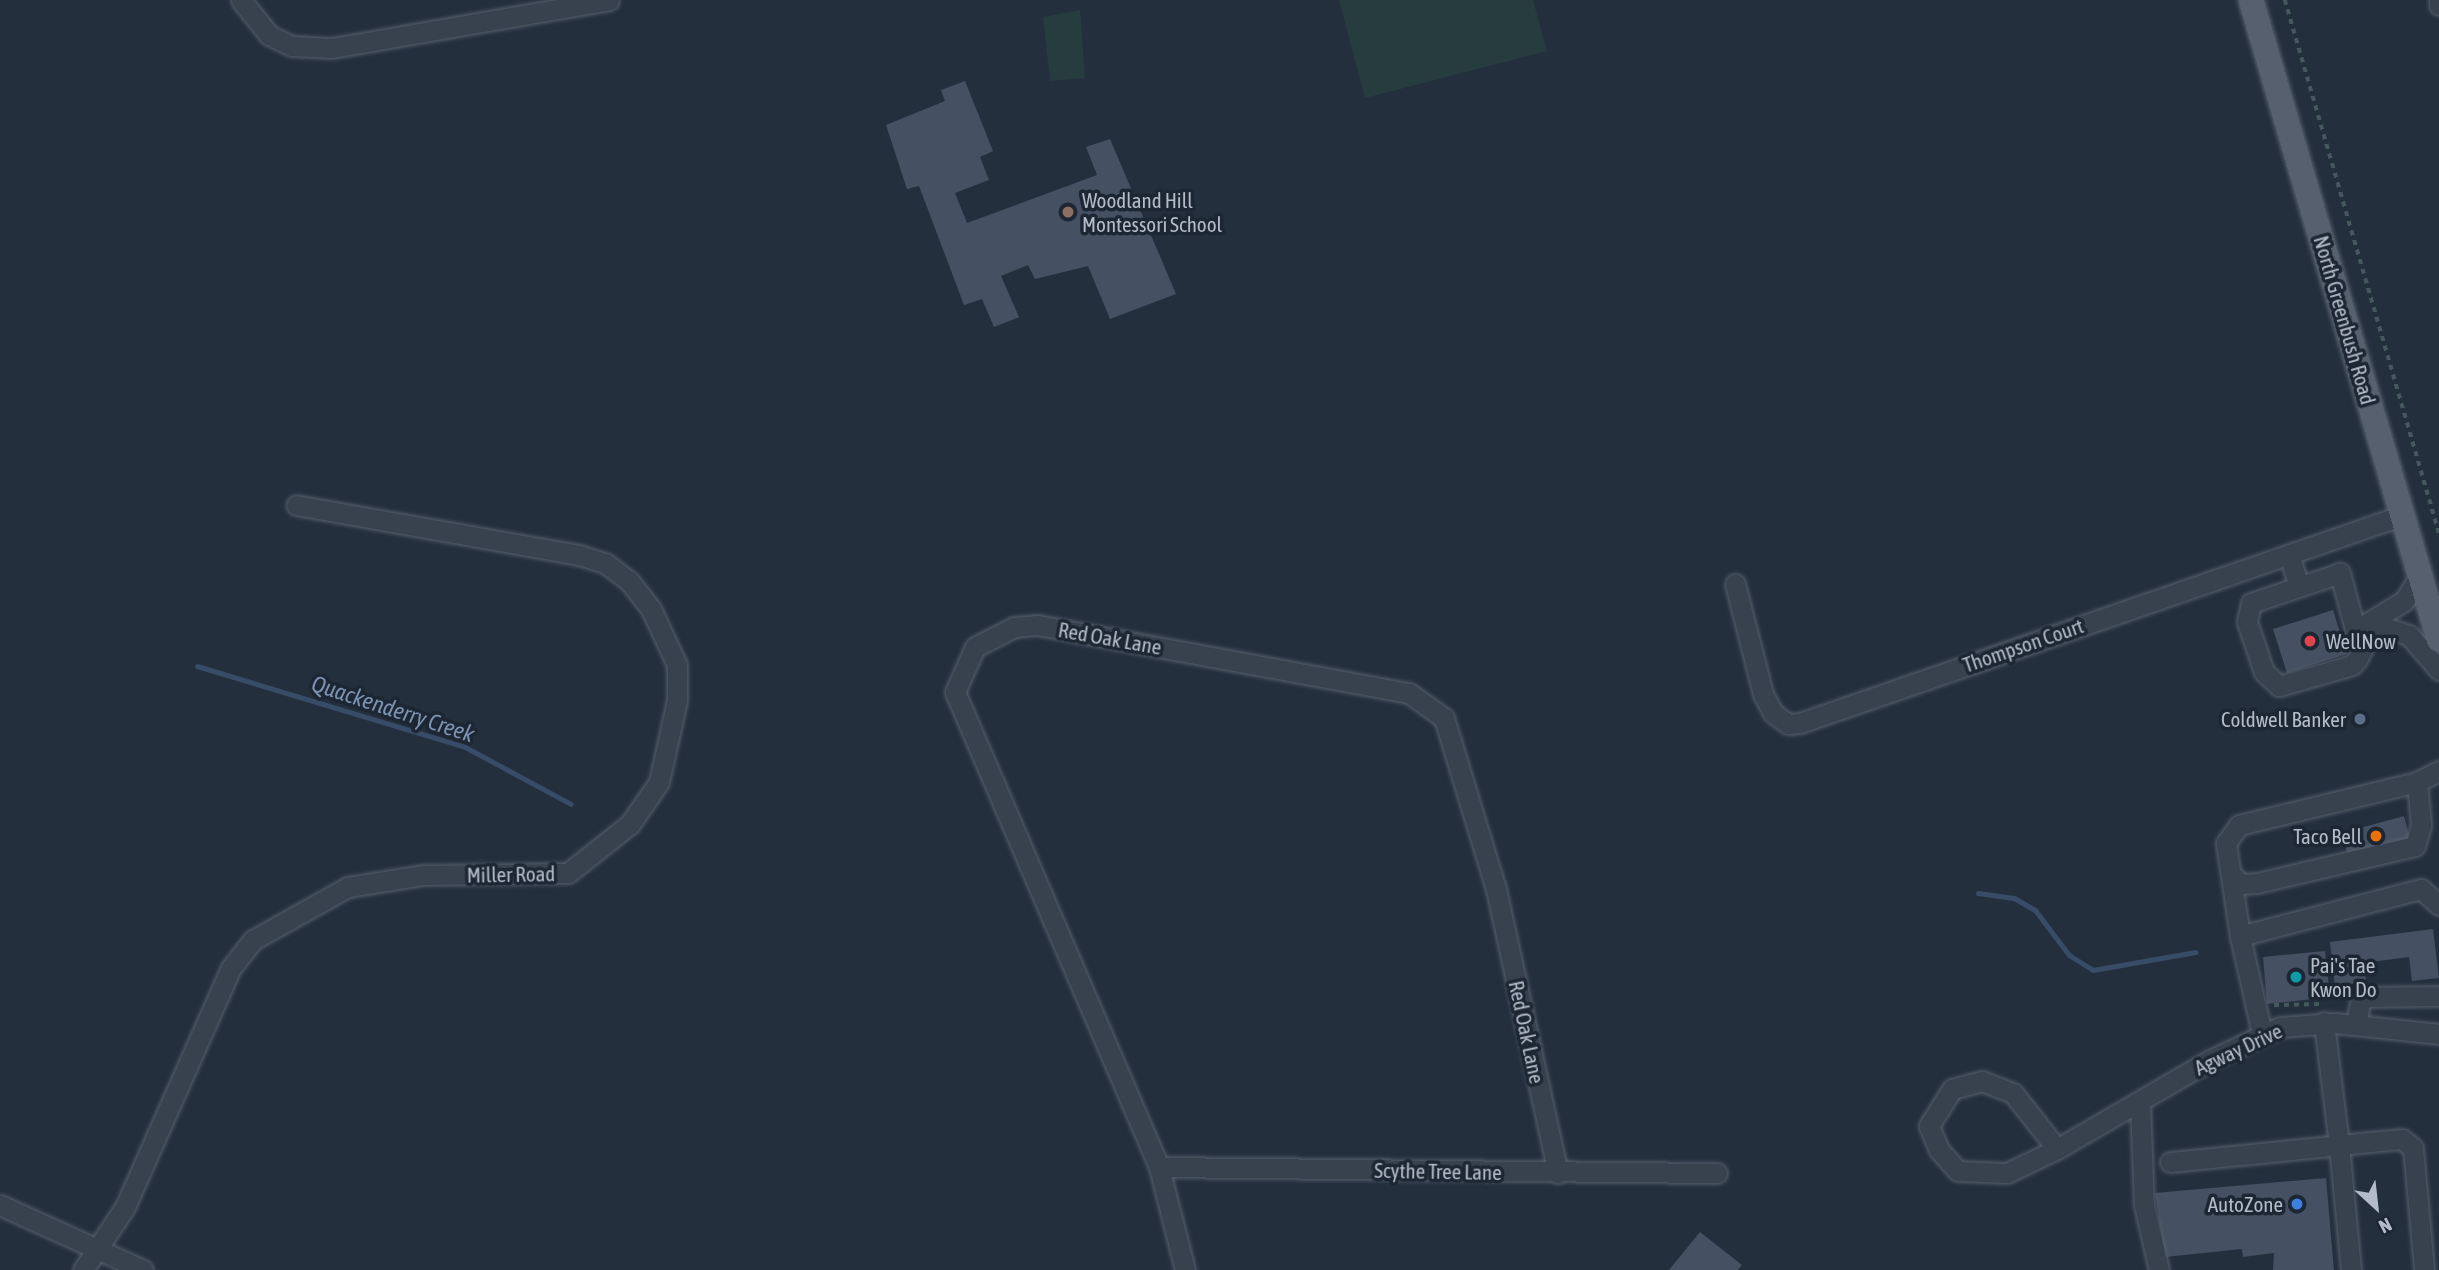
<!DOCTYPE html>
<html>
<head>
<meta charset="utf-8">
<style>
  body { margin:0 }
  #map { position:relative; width:2439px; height:1270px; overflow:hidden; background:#242f3e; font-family:"Asap Condensed",sans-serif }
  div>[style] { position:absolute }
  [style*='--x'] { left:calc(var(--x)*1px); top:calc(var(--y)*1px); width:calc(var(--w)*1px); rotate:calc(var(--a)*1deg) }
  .green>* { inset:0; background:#263c3f }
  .stream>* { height:5px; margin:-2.5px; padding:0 2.5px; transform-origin:2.5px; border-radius:2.5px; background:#394c67 }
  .building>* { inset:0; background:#455162 }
  .path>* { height:3.5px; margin-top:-1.75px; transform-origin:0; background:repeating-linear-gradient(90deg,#44595c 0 5px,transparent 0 10px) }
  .roads { filter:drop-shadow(0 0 2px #565f6c) drop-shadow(0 0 2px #565f6c) }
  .minor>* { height:19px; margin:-9.5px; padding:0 9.5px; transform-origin:9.5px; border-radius:9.5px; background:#38414e }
  .major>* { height:24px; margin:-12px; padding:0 12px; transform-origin:12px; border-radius:12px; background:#56606e }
  .dots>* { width:19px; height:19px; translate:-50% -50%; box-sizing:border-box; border:4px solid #1d2633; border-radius:50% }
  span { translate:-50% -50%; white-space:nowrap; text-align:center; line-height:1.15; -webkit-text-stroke:7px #1d2633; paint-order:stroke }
  .poi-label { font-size:21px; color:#b4bcc9 }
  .left { translate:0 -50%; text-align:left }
  .right { translate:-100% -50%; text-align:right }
  .street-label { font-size:21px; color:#b4bcc9 }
  .water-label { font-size:23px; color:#7c92b1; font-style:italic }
  .north { position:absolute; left:2341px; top:1172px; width:70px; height:70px; -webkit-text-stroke:5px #1d2633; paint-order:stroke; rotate:153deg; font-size:19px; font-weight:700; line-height:28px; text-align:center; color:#b4bcc9 }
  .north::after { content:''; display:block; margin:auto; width:24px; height:32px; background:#b4bcc9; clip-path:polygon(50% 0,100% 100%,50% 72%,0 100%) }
</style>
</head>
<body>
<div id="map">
  <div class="green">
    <i style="clip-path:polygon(1339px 0,1533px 0,1547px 51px,1365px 98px)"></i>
    <i style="clip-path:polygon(1080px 10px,1085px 78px,1050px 81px,1043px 17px)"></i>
  </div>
  <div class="stream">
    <i style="--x:197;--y:666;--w:280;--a:16.8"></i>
    <i style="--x:465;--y:747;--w:120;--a:28.3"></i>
    <i style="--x:1978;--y:893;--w:36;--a:8"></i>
    <i style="--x:2014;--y:898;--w:24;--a:30"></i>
    <i style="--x:2035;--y:910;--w:56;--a:52.9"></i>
    <i style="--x:2069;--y:955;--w:28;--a:32"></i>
    <i style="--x:2093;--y:970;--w:104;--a:-10"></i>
  </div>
  <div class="building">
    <i style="clip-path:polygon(965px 81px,993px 151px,980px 157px,989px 180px,955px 193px,967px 223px,1097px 175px,1086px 147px,1110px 139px,1176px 294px,1110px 319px,1088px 266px,1035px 279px,1028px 265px,1001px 276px,1019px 317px,994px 327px,982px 299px,964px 305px,919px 186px,907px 189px,886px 125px,945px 101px,941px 90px)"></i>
    <i style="clip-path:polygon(2333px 610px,2347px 654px,2287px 673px,2273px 629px)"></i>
    <i style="clip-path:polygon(2404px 816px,2410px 839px,2348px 856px,2342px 833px)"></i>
    <i style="clip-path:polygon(2433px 929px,2439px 978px,2412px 981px,2409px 957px,2364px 963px,2366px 982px,2335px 986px,2330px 942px)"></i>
    <i style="clip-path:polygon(2325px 951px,2330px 997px,2267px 1004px,2263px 957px)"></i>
    <i style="clip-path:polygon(2326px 1178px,2334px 1270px,2273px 1270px,2274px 1253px,2243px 1257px,2242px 1249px,2165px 1257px,2155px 1193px)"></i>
    <i style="clip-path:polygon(1700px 1232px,1742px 1265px,1738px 1270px,1669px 1270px)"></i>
  </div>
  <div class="path">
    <i style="--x:2285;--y:0;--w:555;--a:73.88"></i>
    <i style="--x:2274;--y:1005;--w:48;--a:-1.2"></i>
  </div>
  <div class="roads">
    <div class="minor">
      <i style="--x:241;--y:0;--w:45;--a:51.3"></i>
      <i style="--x:269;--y:35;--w:25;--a:26"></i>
      <i style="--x:292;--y:46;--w:40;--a:2.9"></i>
      <i style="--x:332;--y:48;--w:281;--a:-9.8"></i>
      <i style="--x:2439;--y:0;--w:5;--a:90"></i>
      <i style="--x:2289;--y:554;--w:34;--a:73"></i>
      <i style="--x:1735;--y:584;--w:114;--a:75.7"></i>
      <i style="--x:1763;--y:694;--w:21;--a:62"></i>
      <i style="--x:1773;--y:713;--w:19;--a:36"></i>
      <i style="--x:1788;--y:724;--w:12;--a:-5"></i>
      <i style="--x:1800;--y:723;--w:638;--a:-19.03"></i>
      <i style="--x:2366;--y:624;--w:44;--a:-31.2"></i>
      <i style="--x:2404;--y:601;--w:31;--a:-58"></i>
      <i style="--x:2361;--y:652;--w:82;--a:-104.9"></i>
      <i style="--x:2340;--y:573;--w:94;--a:161.4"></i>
      <i style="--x:2251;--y:603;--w:19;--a:102"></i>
      <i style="--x:2247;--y:622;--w:53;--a:71.2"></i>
      <i style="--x:2264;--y:672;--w:21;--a:43"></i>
      <i style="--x:2279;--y:686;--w:76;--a:-16"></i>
      <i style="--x:2352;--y:665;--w:9;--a:-49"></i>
      <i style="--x:2358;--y:658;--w:14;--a:-65"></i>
      <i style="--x:2364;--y:645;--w:9;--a:-63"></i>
      <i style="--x:2368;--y:637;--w:21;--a:-25"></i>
      <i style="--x:2387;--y:628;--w:23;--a:18"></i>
      <i style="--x:2409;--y:635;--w:46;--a:49.4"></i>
      <i style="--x:2232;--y:875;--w:13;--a:45"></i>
      <i style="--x:2241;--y:884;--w:16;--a:-4"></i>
      <i style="--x:2257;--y:883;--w:162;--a:-13.2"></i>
      <i style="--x:2415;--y:846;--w:22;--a:-74"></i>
      <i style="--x:2421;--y:825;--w:43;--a:-95.3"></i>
      <i style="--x:2240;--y:936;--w:94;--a:-98.6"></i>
      <i style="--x:2226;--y:843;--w:22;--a:-54"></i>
      <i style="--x:2239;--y:825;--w:183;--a:-13.6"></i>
      <i style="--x:2417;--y:782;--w:25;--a:-27"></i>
      <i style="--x:2356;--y:1025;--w:28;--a:-80"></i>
      <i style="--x:2361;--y:997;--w:78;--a:-0.7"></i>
      <i style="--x:2262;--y:1034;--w:100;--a:-102.7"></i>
      <i style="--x:2240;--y:936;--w:187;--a:-14.6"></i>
      <i style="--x:2421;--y:889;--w:24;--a:42"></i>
      <i style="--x:2140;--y:1103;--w:102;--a:87.8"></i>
      <i style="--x:2144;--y:1205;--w:67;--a:77"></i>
      <i style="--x:2057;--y:1149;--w:71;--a:-128.2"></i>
      <i style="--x:2013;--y:1093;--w:33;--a:-159"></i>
      <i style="--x:1982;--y:1081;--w:31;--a:165"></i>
      <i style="--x:1952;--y:1089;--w:44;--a:121.9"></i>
      <i style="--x:1929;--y:1126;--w:26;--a:67"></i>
      <i style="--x:1939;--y:1150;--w:28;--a:48"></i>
      <i style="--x:1958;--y:1171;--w:49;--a:2.3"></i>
      <i style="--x:2007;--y:1173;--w:55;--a:-25.6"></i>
      <i style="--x:2057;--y:1149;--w:177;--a:-30.2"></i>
      <i style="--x:2210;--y:1060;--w:77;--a:-25.2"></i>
      <i style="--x:2280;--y:1027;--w:55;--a:-4.2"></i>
      <i style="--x:2335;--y:1023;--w:105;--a:6"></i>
      <i style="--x:2170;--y:1162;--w:170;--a:-5.7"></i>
      <i style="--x:2339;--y:1145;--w:124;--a:-97"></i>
      <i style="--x:1159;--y:1167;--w:558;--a:0.62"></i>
      <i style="--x:0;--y:1205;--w:157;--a:24.4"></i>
      <i style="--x:83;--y:1270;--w:76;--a:-56.3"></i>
      <i style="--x:125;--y:1207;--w:261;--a:-66.1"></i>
      <i style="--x:231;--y:968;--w:36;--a:-52"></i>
      <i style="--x:253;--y:940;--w:109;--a:-29.2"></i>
      <i style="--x:348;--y:887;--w:75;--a:-9.2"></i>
      <i style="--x:422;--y:875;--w:146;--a:-0.8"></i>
      <i style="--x:568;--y:873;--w:79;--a:-38.3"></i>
      <i style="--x:630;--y:824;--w:51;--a:-55.4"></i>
      <i style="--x:659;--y:782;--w:84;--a:-77.6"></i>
      <i style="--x:677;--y:700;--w:35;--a:-90"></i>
      <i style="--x:677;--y:665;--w:62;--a:-114.9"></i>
      <i style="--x:651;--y:609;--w:36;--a:-128"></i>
      <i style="--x:629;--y:581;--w:30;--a:-143"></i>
      <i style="--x:605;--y:563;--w:27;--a:-163"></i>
      <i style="--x:579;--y:555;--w:287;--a:-170"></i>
      <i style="--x:1185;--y:1270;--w:106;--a:-104.2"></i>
      <i style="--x:1159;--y:1167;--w:517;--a:-113.24"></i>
      <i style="--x:955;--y:692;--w:49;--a:-66"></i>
      <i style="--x:975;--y:647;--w:44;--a:-27.1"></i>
      <i style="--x:1014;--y:627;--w:24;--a:-5"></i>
      <i style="--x:1038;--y:625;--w:377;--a:10.4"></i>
      <i style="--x:1409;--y:693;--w:43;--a:35.5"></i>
      <i style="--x:1444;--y:718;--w:179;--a:73.1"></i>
      <i style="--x:1496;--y:889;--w:291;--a:77.7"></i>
      <i style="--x:2351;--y:1270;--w:126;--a:-95.5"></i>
      <i style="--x:2339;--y:1145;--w:63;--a:-5.4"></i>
      <i style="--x:2402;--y:1139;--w:14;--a:39"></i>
      <i style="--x:2413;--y:1148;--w:122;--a:84.8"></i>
    </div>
    <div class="major">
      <i style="--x:2251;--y:0;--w:667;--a:73.63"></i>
    </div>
  </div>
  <div class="dots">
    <i style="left:1068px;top:212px;background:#8d6e63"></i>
    <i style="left:2310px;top:641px;background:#e0444e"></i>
    <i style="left:2360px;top:719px;background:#5c6f8a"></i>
    <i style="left:2376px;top:836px;background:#e8710a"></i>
    <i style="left:2296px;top:977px;background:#0f9aa8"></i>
    <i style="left:2297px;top:1204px;background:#3f7fe0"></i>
  </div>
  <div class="poi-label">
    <span class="left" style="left:1082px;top:212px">Woodland Hill<br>Montessori School</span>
    <span class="left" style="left:2326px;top:641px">WellNow</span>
    <span class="right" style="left:2346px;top:719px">Coldwell Banker</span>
    <span class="right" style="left:2362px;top:836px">Taco Bell</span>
    <span class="left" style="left:2310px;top:977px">Pai's Tae<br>Kwon Do</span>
    <span class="right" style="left:2283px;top:1204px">AutoZone</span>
  </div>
  <div class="street-label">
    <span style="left:2345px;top:320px;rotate:74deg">North Greenbush Road</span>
    <span style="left:1110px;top:638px;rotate:10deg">Red Oak Lane</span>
    <span style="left:2023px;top:645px;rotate:-19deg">Thompson Court</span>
    <span style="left:511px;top:874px;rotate:-1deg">Miller Road</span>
    <span style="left:1527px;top:1032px;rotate:78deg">Red Oak Lane</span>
    <span style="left:2238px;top:1049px;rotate:-25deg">Agway Drive</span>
    <span style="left:1438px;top:1171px;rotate:1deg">Scythe Tree Lane</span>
  </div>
  <div class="water-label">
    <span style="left:393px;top:709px;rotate:18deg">Quackenderry Creek</span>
  </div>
  <div class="north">N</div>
</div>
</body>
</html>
